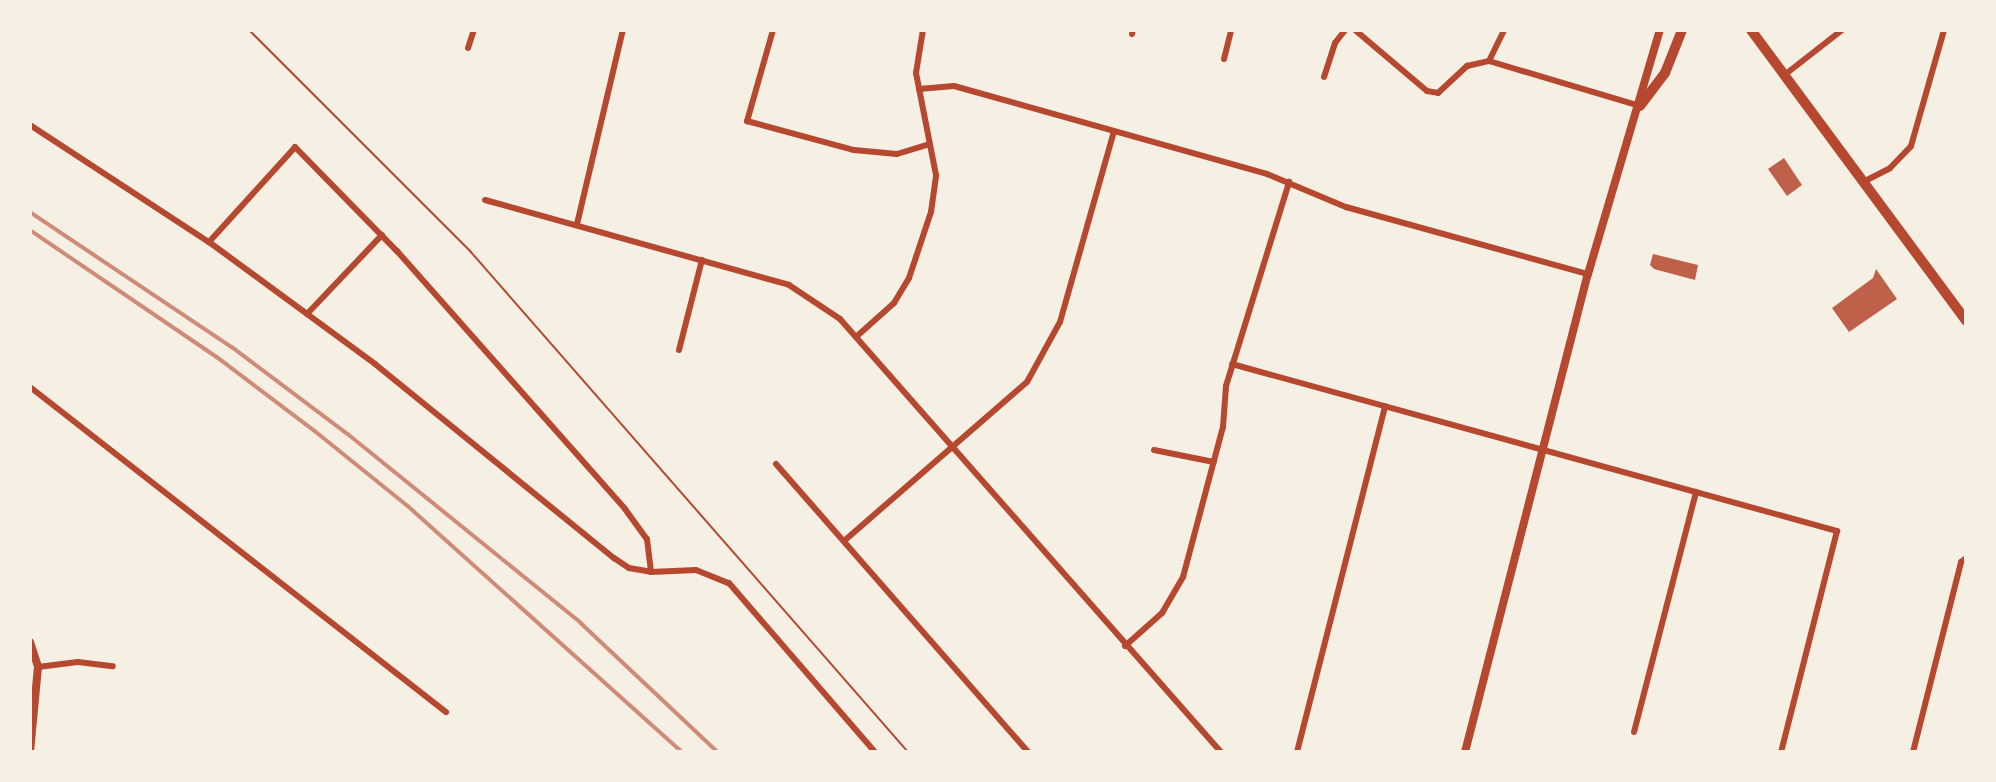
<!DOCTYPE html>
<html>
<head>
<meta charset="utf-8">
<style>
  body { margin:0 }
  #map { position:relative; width:1996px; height:782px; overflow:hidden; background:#f6efe4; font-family:Roboto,sans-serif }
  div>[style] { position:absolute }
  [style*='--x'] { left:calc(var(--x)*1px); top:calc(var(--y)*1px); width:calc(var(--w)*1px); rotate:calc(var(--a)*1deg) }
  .building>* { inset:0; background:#bf614a }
  .path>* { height:2px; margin:-1px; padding:0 1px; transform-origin:1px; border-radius:1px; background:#b5482f }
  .minor>* { height:6px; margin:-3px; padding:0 3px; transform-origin:3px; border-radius:3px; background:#b5482f }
  .tertiary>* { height:8px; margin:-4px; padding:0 4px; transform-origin:4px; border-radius:4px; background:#b5482f }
  .primary>* { height:10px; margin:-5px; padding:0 5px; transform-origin:5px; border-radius:5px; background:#b5482f }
  .rail>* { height:3.5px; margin:-1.75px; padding:0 1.75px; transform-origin:1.75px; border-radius:1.75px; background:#cf8b77 }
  span { translate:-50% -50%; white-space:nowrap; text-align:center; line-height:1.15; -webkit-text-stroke:7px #f6efe4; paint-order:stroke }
  .frame { position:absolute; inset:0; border:32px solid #f6efe4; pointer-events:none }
</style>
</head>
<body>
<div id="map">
  <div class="building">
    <i style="clip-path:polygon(1784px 158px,1802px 185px,1787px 196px,1768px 169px)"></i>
    <i style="clip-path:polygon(1653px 254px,1698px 265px,1695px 280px,1654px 269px,1650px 265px)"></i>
    <i style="clip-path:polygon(1876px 269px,1897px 299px,1849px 332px,1832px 308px,1873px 278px)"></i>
  </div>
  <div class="path">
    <i style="--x:249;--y:30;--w:313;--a:45"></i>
    <i style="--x:470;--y:251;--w:665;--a:48.84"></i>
  </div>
  <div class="minor">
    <i style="--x:773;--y:30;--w:95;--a:105.9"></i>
    <i style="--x:747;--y:121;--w:111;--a:15.2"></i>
    <i style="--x:854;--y:150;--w:43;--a:5.3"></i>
    <i style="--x:897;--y:154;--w:34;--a:-17"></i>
    <i style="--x:1355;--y:30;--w:94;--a:40.3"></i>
    <i style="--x:1427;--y:91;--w:11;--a:10"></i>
    <i style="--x:1438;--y:93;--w:40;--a:-43"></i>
    <i style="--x:1467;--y:66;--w:23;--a:-13"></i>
    <i style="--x:1132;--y:34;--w:4;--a:-76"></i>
    <i style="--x:468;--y:48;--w:19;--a:-72"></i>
    <i style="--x:1224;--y:59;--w:30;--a:-76"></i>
    <i style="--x:1489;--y:61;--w:158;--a:16.6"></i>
    <i style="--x:1489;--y:61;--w:34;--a:-64"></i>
    <i style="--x:1787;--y:73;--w:70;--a:-38"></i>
    <i style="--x:1324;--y:77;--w:36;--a:-72"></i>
    <i style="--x:1335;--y:43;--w:16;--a:-52"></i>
    <i style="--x:919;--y:89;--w:35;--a:-5"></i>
    <i style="--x:954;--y:86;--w:325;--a:15.7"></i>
    <i style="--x:1267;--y:174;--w:86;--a:22.7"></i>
    <i style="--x:1346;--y:207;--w:251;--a:15.5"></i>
    <i style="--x:30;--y:125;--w:214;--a:33.2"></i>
    <i style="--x:209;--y:242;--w:206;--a:36.3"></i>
    <i style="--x:375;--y:364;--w:308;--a:39.1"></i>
    <i style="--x:614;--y:558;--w:18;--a:34"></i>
    <i style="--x:629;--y:568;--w:22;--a:10"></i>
    <i style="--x:1865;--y:181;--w:28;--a:-27"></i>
    <i style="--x:1890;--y:168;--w:30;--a:-46"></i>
    <i style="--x:1911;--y:146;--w:121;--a:-74.1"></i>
    <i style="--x:485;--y:200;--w:316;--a:15.6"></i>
    <i style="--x:789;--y:285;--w:61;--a:33.7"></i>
    <i style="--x:840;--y:319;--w:577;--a:48.66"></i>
    <i style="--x:577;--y:224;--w:199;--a:-76.7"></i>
    <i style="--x:209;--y:242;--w:128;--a:-47.8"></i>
    <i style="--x:295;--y:147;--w:146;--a:45.6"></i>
    <i style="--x:397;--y:251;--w:344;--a:48.5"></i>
    <i style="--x:625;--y:509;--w:37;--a:54"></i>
    <i style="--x:647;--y:539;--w:33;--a:83"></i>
    <i style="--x:651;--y:572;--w:45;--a:-2.5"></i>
    <i style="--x:696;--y:570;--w:35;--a:22"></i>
    <i style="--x:729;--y:583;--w:223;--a:49.2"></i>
    <i style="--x:307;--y:314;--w:109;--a:-46.5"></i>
    <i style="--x:856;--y:337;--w:51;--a:-41.8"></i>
    <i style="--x:894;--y:303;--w:29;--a:-59"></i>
    <i style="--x:909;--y:278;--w:70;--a:-71.6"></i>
    <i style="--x:931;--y:212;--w:37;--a:-82"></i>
    <i style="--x:936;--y:175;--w:104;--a:-101.1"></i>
    <i style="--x:916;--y:73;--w:44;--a:-80.8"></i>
    <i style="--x:679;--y:350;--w:93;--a:-75.7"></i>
    <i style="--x:1232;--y:364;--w:628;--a:15.43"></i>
    <i style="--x:1837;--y:531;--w:228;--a:104.2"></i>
    <i style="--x:30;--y:387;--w:528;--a:38"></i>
    <i style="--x:1154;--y:450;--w:61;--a:11.3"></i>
    <i style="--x:776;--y:464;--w:383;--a:48.8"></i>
    <i style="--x:844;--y:541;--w:242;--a:-41"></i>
    <i style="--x:1027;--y:382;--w:68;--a:-61.2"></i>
    <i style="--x:1060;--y:322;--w:198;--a:-74.2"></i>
    <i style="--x:1125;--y:646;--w:50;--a:-41.7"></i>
    <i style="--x:1162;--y:613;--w:42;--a:-59.7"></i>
    <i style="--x:1183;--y:577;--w:155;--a:-75.1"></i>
    <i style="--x:1223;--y:427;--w:41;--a:-85.8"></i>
    <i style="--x:1226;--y:386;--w:214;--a:-72.8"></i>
    <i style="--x:38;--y:667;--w:40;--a:-7.1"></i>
    <i style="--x:78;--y:662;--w:35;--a:7"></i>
    <i style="--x:1634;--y:732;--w:248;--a:-75.5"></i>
    <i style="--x:1297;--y:752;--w:357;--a:-75.7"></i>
    <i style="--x:1913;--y:752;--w:196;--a:-75.8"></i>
    <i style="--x:1961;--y:562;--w:6;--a:-39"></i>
  </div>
  <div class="tertiary">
    <i style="--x:30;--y:642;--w:26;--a:72"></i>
    <i style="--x:38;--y:667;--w:85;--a:95.4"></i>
    <i style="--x:1465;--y:752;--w:494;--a:-75.6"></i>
    <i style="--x:1588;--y:274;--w:254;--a:-73.6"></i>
  </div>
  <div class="primary">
    <i style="--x:1751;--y:30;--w:362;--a:53.5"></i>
    <i style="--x:1640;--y:106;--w:41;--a:-52.9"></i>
    <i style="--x:1665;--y:73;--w:46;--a:-68.4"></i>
  </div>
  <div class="rail">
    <i style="--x:30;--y:212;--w:243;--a:33.8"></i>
    <i style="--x:232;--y:347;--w:145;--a:36.9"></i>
    <i style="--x:348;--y:434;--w:300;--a:39"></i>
    <i style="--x:581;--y:623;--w:188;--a:43.3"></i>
    <i style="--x:30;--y:230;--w:226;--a:34.2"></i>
    <i style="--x:217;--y:357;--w:123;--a:37.1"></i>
    <i style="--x:315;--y:431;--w:119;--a:38.9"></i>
    <i style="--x:408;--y:506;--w:368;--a:41.9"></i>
  </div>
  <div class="frame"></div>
</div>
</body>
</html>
